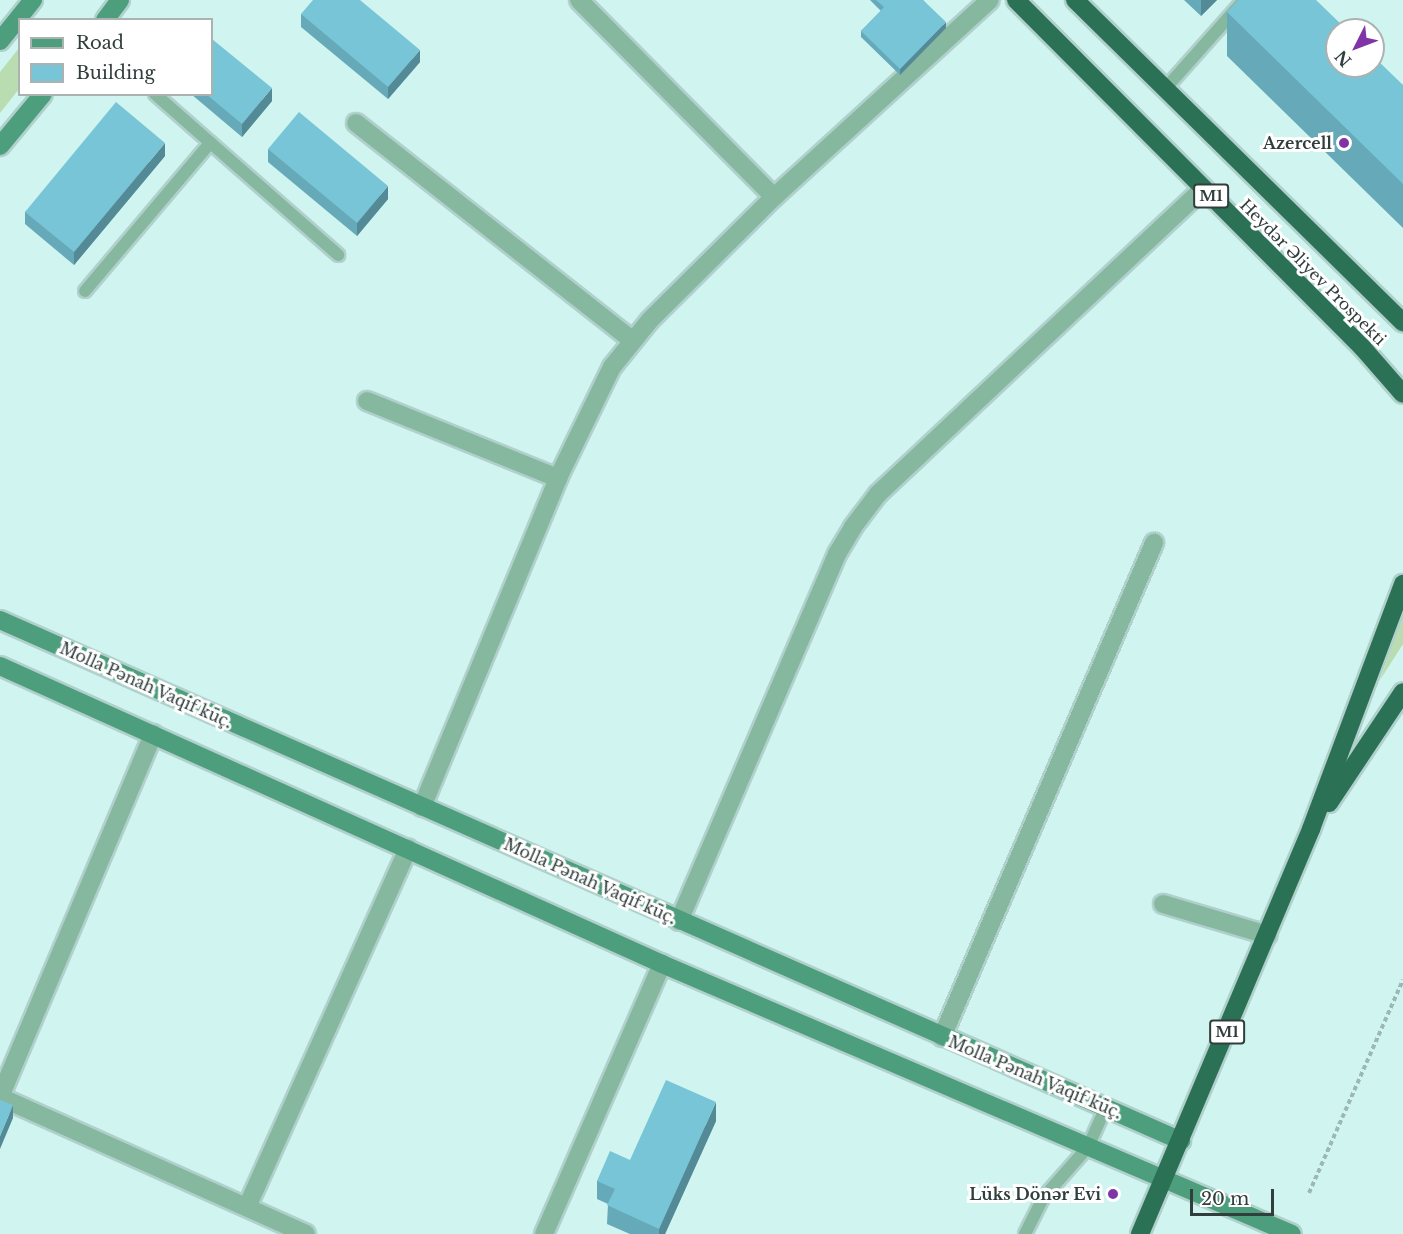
<!DOCTYPE html>
<html>
<head>
<meta charset="utf-8">
<style>
  body { margin:0 }
  #map { position:relative; width:1403px; height:1234px; overflow:hidden; background:#d0f4f0; font-family:"Libre Baskerville",serif }
  div>[style] { position:absolute }
  .green>* { inset:0; background:#b9dcb0 }
  .path>* { height:4px; margin-top:-2px; transform-origin:0; background:repeating-linear-gradient(90deg,#9bb8b5 0 4.5px,transparent 0 7.5px) }
  .roads { filter:drop-shadow(2px 0 #b0d0cc) drop-shadow(-2px 0 #b0d0cc) drop-shadow(0 2px #b0d0cc) drop-shadow(0 -2px #b0d0cc) }
  .lane>* { height:12px; margin:-6px; padding:0 6px; transform-origin:6px; border-radius:6px; background:#86b8a0 }
  .street>* { height:18px; margin:-9px; padding:0 9px; transform-origin:9px; border-radius:9px; background:#86b8a0 }
  .secondary>* { height:18px; margin:-9px; padding:0 9px; transform-origin:9px; border-radius:9px; background:#4d9e7c }
  .highway>* { height:18px; margin:-9px; padding:0 9px; transform-origin:9px; border-radius:9px; background:#2b7155 }
  .wall>* { inset:0; background:#66a9b8 }
  .shaded-wall>* { inset:0; background:#538a96 }
  .building>* { inset:0; background:#77c5d6 }
  .dots>* { width:16px; height:16px; translate:-50% -50%; box-sizing:border-box; border:3px solid #fff; border-radius:50% }
  span { translate:-50% -50%; white-space:nowrap; text-align:center; line-height:1.15; -webkit-text-stroke:6px #fff; paint-order:stroke }
  .shield-label span { padding:2px 4px; background:#fff; border:2px solid; border-radius:4px; -webkit-text-stroke-width:0 }
  .shield-label { font-size:15px; color:#303e3c; font-weight:700 }
  .poi-label { font-size:16px; color:#303e3c; font-weight:700 }
  .right { translate:-100% -50%; text-align:right }
  .street-label { font-size:16px; color:#303e3c }
  .legend { position:absolute; left:18px; top:18px; width:195px; height:78px; box-sizing:border-box; background:#fff; border:2px solid #acb2b1; margin:0; padding:8px 10px; list-style:none; font-size:18px; color:#303e3c }
  .legend li { display:flex; align-items:center; gap:12px; height:30px }
  .legend b { width:30px; border:2px solid #acb2b1 }
  .north { position:absolute; left:1325px; top:18px; width:60px; height:60px; box-sizing:border-box; background:#fff; border:2px solid #acb2b1; border-radius:50%; rotate:228deg; font-size:16px; font-weight:700; line-height:24px; text-align:center; color:#303e3c }
  .north::after { content:''; display:block; margin:auto; width:21px; height:27px; background:#8035a7; clip-path:polygon(50% 0,100% 100%,50% 72%,0 100%) }
  .scale { position:absolute; left:1190px; top:1189px; width:84px; height:27px; box-sizing:border-box; border:3px solid #303e3c; border-top:0; padding-left:8px; font-size:18px; line-height:21px; white-space:nowrap; color:#303e3c; -webkit-text-stroke:4px #fff; paint-order:stroke }
</style>
</head>
<body>
<div id="map">
  <div class="green">
    <i style="clip-path:polygon(19px 48px,19px 89px,0 113px,0 72px)"></i>
    <i style="clip-path:polygon(1403px 614px,1403px 644px,1380px 680px)"></i>
  </div>
  <div class="path">
    <i style="left:1309px;top:1193px;width:233px;rotate:-66.2deg"></i>
  </div>
  <div class="roads">
    <div class="lane">
      <i style="left:1165px;top:89px;width:119px;rotate:-48.4deg"></i>
      <i style="left:155px;top:94px;width:244px;rotate:41.3deg"></i>
      <i style="left:85px;top:291px;width:194px;rotate:-49.8deg"></i>
      <i style="left:1025px;top:1234px;width:40px;rotate:-63.4deg"></i>
      <i style="left:1043px;top:1198px;width:68px;rotate:-48.6deg"></i>
      <i style="left:1088px;top:1147px;width:44px;rotate:-65.8deg"></i>
    </div>
    <div class="street">
      <i style="left:579px;top:0;width:277px;rotate:45.3deg"></i>
      <i style="left:356px;top:123px;width:351px;rotate:38.2deg"></i>
      <i style="left:367px;top:401px;width:206px;rotate:22deg"></i>
      <i style="left:422px;top:807px;width:356px;rotate:-67.5deg"></i>
      <i style="left:558px;top:478px;width:123px;rotate:-64.1deg"></i>
      <i style="left:612px;top:367px;width:60px;rotate:-51deg"></i>
      <i style="left:650px;top:320px;width:175px;rotate:-44.8deg"></i>
      <i style="left:774px;top:197px;width:292px;rotate:-42.4deg"></i>
      <i style="left:1163px;top:904px;width:109px;rotate:16.6deg"></i>
      <i style="left:679px;top:921px;width:400px;rotate:-66.7deg"></i>
      <i style="left:837px;top:554px;width:31px;rotate:-59deg"></i>
      <i style="left:853px;top:527px;width:41px;rotate:-52.9deg"></i>
      <i style="left:878px;top:494px;width:446px;rotate:-43.2deg"></i>
      <i style="left:942px;top:1037px;width:538px;rotate:-66.77deg"></i>
      <i style="left:0;top:1097px;width:394px;rotate:-67.1deg"></i>
      <i style="left:0;top:1097px;width:335px;rotate:24.1deg"></i>
      <i style="left:247px;top:1207px;width:393px;rotate:-65.8deg"></i>
      <i style="left:544px;top:1234px;width:295px;rotate:-66.4deg"></i>
    </div>
    <div class="secondary">
      <i style="left:105px;top:20px;width:25px;rotate:-53deg"></i>
      <i style="left:0;top:41px;width:53px;rotate:-51.2deg"></i>
      <i style="left:0;top:146px;width:67px;rotate:-50.4deg"></i>
      <i style="left:0;top:620px;width:1291px;rotate:23.8deg"></i>
      <i style="left:0;top:666px;width:726px;rotate:24.23deg"></i>
      <i style="left:662px;top:964px;width:685px;rotate:23.2deg"></i>
    </div>
    <div class="highway">
      <i style="left:1016px;top:0;width:490px;rotate:45.1deg"></i>
      <i style="left:1362px;top:347px;width:62px;rotate:48.9deg"></i>
      <i style="left:1075px;top:0;width:460px;rotate:44.5deg"></i>
      <i style="left:1329px;top:803px;width:133px;rotate:-56.3deg"></i>
      <i style="left:1140px;top:1234px;width:440px;rotate:-67.1deg"></i>
      <i style="left:1311px;top:829px;width:262px;rotate:-69.4deg"></i>
    </div>
  </div>
  <div class="wall">
    <i style="clip-path:polygon(870px 0,923px 0,946px 28px,900px 75px,861px 37px,861px 31px,881px 11px)"></i>
    <i style="clip-path:polygon(1184px 0,1217px 0,1201px 16px)"></i>
    <i style="clip-path:polygon(1227px 12px,1403px 85px,1403px 228px,1227px 56px)"></i>
    <i style="clip-path:polygon(301px 14px,420px 62px,388px 99px,301px 27px)"></i>
    <i style="clip-path:polygon(191px 94px,212px 94px,272px 101px,242px 137px)"></i>
    <i style="clip-path:polygon(268px 149px,388px 199px,357px 236px,268px 162px)"></i>
    <i style="clip-path:polygon(165px 156px,74px 265px,25px 224px,25px 212px)"></i>
    <i style="clip-path:polygon(716px 1121px,665px 1234px,630px 1234px,607px 1224px,608px 1204px,597px 1199px,597px 1181px,630px 1160px)"></i>
  </div>
  <div class="shaded-wall">
    <i style="clip-path:polygon(1201px 0,1217px 0,1201px 16px)"></i>
    <i style="clip-path:polygon(946px 22px,946px 28px,900px 75px,900px 69px)"></i>
    <i style="clip-path:polygon(420px 50px,420px 62px,388px 99px,388px 87px)"></i>
    <i style="clip-path:polygon(272px 88px,272px 101px,242px 137px,242px 124px)"></i>
    <i style="clip-path:polygon(165px 143px,165px 156px,74px 265px,74px 252px)"></i>
    <i style="clip-path:polygon(388px 186px,388px 199px,357px 236px,357px 223px)"></i>
    <i style="clip-path:polygon(716px 1102px,716px 1121px,665px 1234px,659px 1234px,659px 1229px)"></i>
    <i style="clip-path:polygon(13px 1105px,13px 1118px,0 1149px,0 1136px)"></i>
  </div>
  <div class="building">
    <i style="clip-path:polygon(313px 0,360px 0,420px 50px,388px 87px,301px 14px)"></i>
    <i style="clip-path:polygon(876px 0,923px 0,946px 22px,900px 69px,861px 31px,884px 7px)"></i>
    <i style="clip-path:polygon(1238px 0,1316px 0,1347px 30px,1337px 30px,1337px 66px,1373px 66px,1373px 56px,1403px 85px,1403px 184px,1227px 12px)"></i>
    <i style="clip-path:polygon(212px 39px,272px 88px,242px 124px,206px 94px,212px 94px)"></i>
    <i style="clip-path:polygon(116px 102px,165px 143px,74px 252px,25px 212px)"></i>
    <i style="clip-path:polygon(299px 112px,388px 186px,357px 223px,268px 149px)"></i>
    <i style="clip-path:polygon(666px 1080px,716px 1102px,659px 1229px,607px 1205px,615px 1189px,597px 1181px,610px 1151px,630px 1160px)"></i>
    <i style="clip-path:polygon(0 1100px,13px 1105px,0 1136px)"></i>
  </div>
  <div class="dots">
    <i style="left:1344px;top:143px;background:#8035a7"></i>
    <i style="left:1113px;top:1194px;background:#8035a7"></i>
  </div>
  <div class="shield-label">
    <span style="left:1211px;top:196px">M1</span>
    <span style="left:1227px;top:1032px">M1</span>
  </div>
  <div class="poi-label">
    <span class="right" style="left:1332px;top:143px">Azercell</span>
    <span class="right" style="left:1101px;top:1194px">Lüks Dönər Evi</span>
  </div>
  <div class="street-label">
    <span style="left:1313px;top:272px;rotate:45deg">Heydər Əliyev Prospekti</span>
    <span style="left:146px;top:685px;rotate:24deg">Molla Pənah Vaqif küç.</span>
    <span style="left:590px;top:881px;rotate:24deg">Molla Pənah Vaqif küç.</span>
    <span style="left:1035px;top:1077px;rotate:23deg">Molla Pənah Vaqif küç.</span>
  </div>
  <ul class="legend">
  <li><b style="height:8px;background:#4d9e7c"></b>Road</li>
  <li><b style="height:16px;background:#77c5d6"></b>Building</li>
  </ul>
  <div class="north">N</div>
  <div class="scale">20 m</div>
</div>
</body>
</html>
